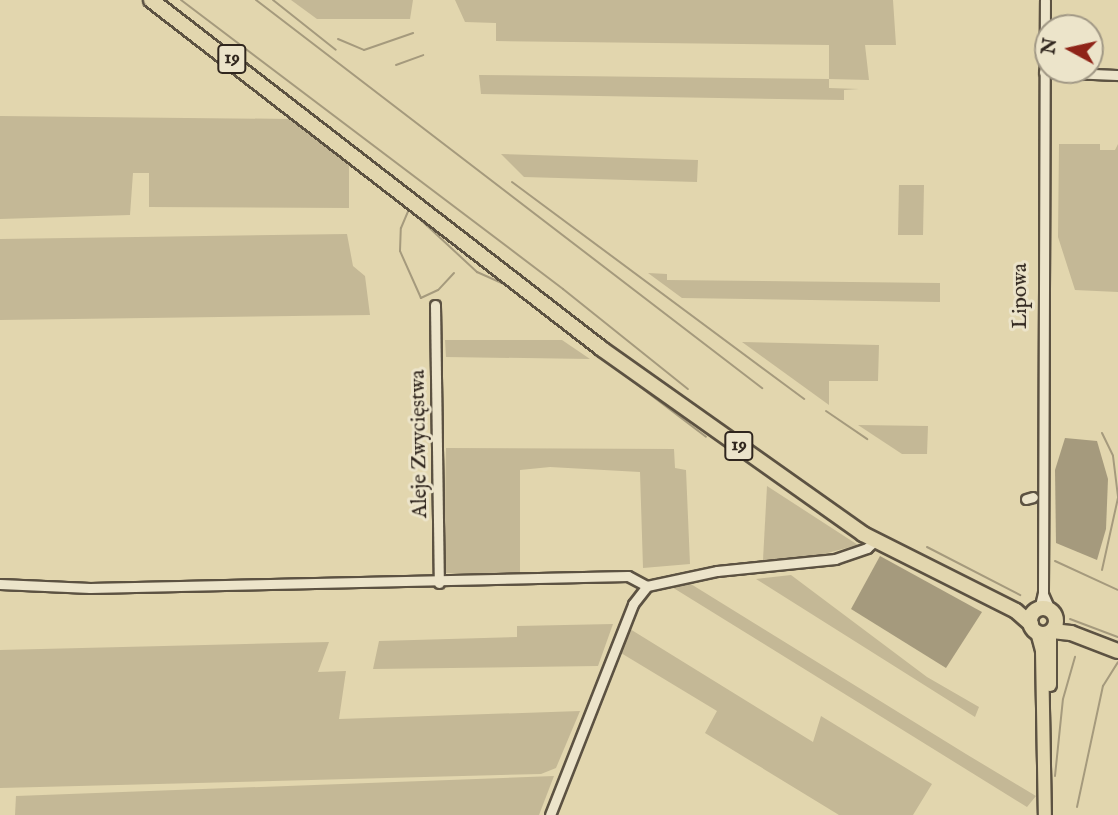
<!DOCTYPE html>
<html>
<head>
<meta charset="utf-8">
<style>
  body { margin:0 }
  #map { position:relative; width:1118px; height:815px; overflow:hidden; background:#e2d6ae; font-family:"IM FELL English",serif }
  div>[style] { position:absolute }
  .green>* { inset:0; background:#c4b896 }
  .water>* { inset:0; background:#a59a7d }
  .stream>* { height:2px; margin:-1px; padding:0 1px; transform-origin:1px; border-radius:1px; background:#a59a7d }
  .roads { filter:drop-shadow(2px 0 #5c5242) drop-shadow(-2px 0 #5c5242) drop-shadow(0 2px #5c5242) drop-shadow(0 -2px #5c5242) }
  .minor>* { height:9px; margin:-4.5px; padding:0 4.5px; transform-origin:4.5px; border-radius:4.5px; background:#ece4ca }
  .major>* { height:12px; margin:-6px; padding:0 6px; transform-origin:6px; border-radius:6px; background:#e2d6ae }
  .highway>* { height:14px; margin:-7px; padding:0 7px; transform-origin:7px; border-radius:7px; background:#e2d6ae }
  .highway>.ring { margin:-7px; padding:0; box-sizing:content-box; background:none; border:14px solid #e2d6ae; border-radius:50% }
  span { translate:-50% -50%; white-space:nowrap; text-align:center; line-height:1.15; -webkit-text-stroke:6px #ece4ca; paint-order:stroke }
  .shield-label span { padding:2px 5px; background:#ece4ca; border:2px solid; border-radius:5px; -webkit-text-stroke-width:0 }
  .shield-label { font-size:19px; color:#30261e; font-weight:700 }
  .street-label { font-size:21px; color:#30261e }
  .north { position:absolute; left:1034px; top:14px; width:70px; height:70px; box-sizing:border-box; background:#ece4ca; border:2px solid #a19885; border-radius:50%; rotate:278deg; font-size:19px; font-weight:700; line-height:28px; text-align:center; color:#30261e }
  .north::after { content:''; display:block; margin:auto; width:24px; height:32px; background:#8f2418; clip-path:polygon(50% 0,100% 100%,50% 72%,0 100%) }
</style>
</head>
<body>
<div id="map">
  <div class="green">
    <i style="clip-path:polygon(291px 0,413px 0,410px 19px,317px 19px)"></i>
    <i style="clip-path:polygon(455px 0,893px 0,896px 45px,865px 45px,869px 80px,829px 79px,829px 88px,859px 89px,844px 90px,844px 100px,481px 94px,479px 75px,829px 79px,829px 45px,496px 41px,496px 23px,465px 22px)"></i>
    <i style="clip-path:polygon(0 116px,291px 119px,349px 160px,349px 208px,149px 207px,149px 173px,133px 173px,130px 215px,0 219px)"></i>
    <i style="clip-path:polygon(1059px 144px,1100px 144px,1100px 150px,1115px 150px,1118px 144px,1118px 292px,1075px 290px,1058px 237px)"></i>
    <i style="clip-path:polygon(501px 154px,698px 160px,697px 182px,524px 177px)"></i>
    <i style="clip-path:polygon(899px 185px,924px 185px,923px 235px,898px 235px)"></i>
    <i style="clip-path:polygon(347px 234px,353px 266px,365px 276px,370px 315px,0 320px,0 239px)"></i>
    <i style="clip-path:polygon(648px 273px,667px 274px,667px 280px,940px 283px,940px 302px,682px 298px)"></i>
    <i style="clip-path:polygon(445px 340px,562px 340px,590px 359px,446px 357px)"></i>
    <i style="clip-path:polygon(742px 342px,879px 345px,878px 381px,829px 381px,829px 405px)"></i>
    <i style="clip-path:polygon(858px 425px,928px 426px,927px 454px,902px 454px)"></i>
    <i style="clip-path:polygon(446px 448px,674px 449px,675px 468px,686px 470px,690px 564px,643px 568px,640px 472px,550px 467px,520px 470px,520px 573px,444px 573px)"></i>
    <i style="clip-path:polygon(767px 486px,858px 545px,812px 557px,763px 560px)"></i>
    <i style="clip-path:polygon(791px 575px,927px 677px,979px 707px,975px 717px,756px 579px)"></i>
    <i style="clip-path:polygon(686px 581px,966px 754px,1036px 796px,1027px 807px,667px 584px)"></i>
    <i style="clip-path:polygon(613px 624px,598px 666px,373px 669px,379px 641px,517px 637px,517px 626px)"></i>
    <i style="clip-path:polygon(630px 629px,813px 742px,821px 716px,932px 784px,913px 815px,839px 815px,705px 733px,717px 711px,621px 653px)"></i>
    <i style="clip-path:polygon(329px 642px,318px 672px,346px 671px,339px 719px,580px 711px,556px 768px,541px 774px,0 788px,0 650px)"></i>
    <i style="clip-path:polygon(554px 776px,539px 815px,15px 815px,16px 796px)"></i>
  </div>
  <div class="water">
    <i style="clip-path:polygon(1065px 438px,1097px 441px,1108px 479px,1106px 529px,1097px 560px,1056px 543px,1055px 470px)"></i>
    <i style="clip-path:polygon(880px 556px,982px 612px,946px 668px,851px 609px)"></i>
  </div>
  <div class="stream">
    <i style="left:181px;top:0;width:479px;rotate:37.1deg"></i>
    <i style="left:563px;top:289px;width:160px;rotate:38.7deg"></i>
    <i style="left:256px;top:0;width:638px;rotate:37.48deg"></i>
    <i style="left:273px;top:0;width:80px;rotate:38.4deg"></i>
    <i style="left:338px;top:39px;width:28px;rotate:23deg"></i>
    <i style="left:364px;top:50px;width:52px;rotate:-19.1deg"></i>
    <i style="left:396px;top:65px;width:29px;rotate:-20deg"></i>
    <i style="left:512px;top:182px;width:364px;rotate:36.6deg"></i>
    <i style="left:454px;top:273px;width:23px;rotate:133deg"></i>
    <i style="left:438px;top:290px;width:19px;rotate:155deg"></i>
    <i style="left:421px;top:298px;width:51px;rotate:-114.1deg"></i>
    <i style="left:400px;top:251px;width:23px;rotate:-88deg"></i>
    <i style="left:401px;top:228px;width:21px;rotate:-67deg"></i>
    <i style="left:409px;top:209px;width:93px;rotate:42.8deg"></i>
    <i style="left:477px;top:272px;width:32px;rotate:24deg"></i>
    <i style="left:506px;top:285px;width:251px;rotate:37.2deg"></i>
    <i style="left:826px;top:411px;width:50px;rotate:34.3deg"></i>
    <i style="left:1102px;top:433px;width:25px;rotate:64deg"></i>
    <i style="left:1113px;top:456px;width:41px;rotate:83deg"></i>
    <i style="left:927px;top:547px;width:105px;rotate:27.3deg"></i>
    <i style="left:1055px;top:561px;width:69px;rotate:24.7deg"></i>
    <i style="left:1102px;top:570px;width:74px;rotate:-77.5deg"></i>
    <i style="left:1070px;top:619px;width:51px;rotate:20.6deg"></i>
    <i style="left:1055px;top:776px;width:77px;rotate:-84.1deg"></i>
    <i style="left:1063px;top:699px;width:44px;rotate:-74.1deg"></i>
    <i style="left:1077px;top:807px;width:124px;rotate:-77.9deg"></i>
    <i style="left:1103px;top:686px;width:28px;rotate:-58deg"></i>
  </div>
  <div class="roads">
    <div class="minor">
      <i style="left:1044px;top:72px;width:74px;rotate:2.3deg"></i>
      <i style="left:435px;top:305px;width:278px;rotate:89.2deg"></i>
      <i style="left:1026px;top:499px;width:7px;rotate:-16deg"></i>
      <i style="left:0;top:584px;width:90px;rotate:2.5deg"></i>
      <i style="left:90px;top:588px;width:538px;rotate:-1.28deg"></i>
      <i style="left:628px;top:576px;width:21px;rotate:28deg"></i>
      <i style="left:1043px;top:594px;width:20px;rotate:66deg"></i>
      <i style="left:1039px;top:610px;width:18px;rotate:-77deg"></i>
      <i style="left:1043px;top:592px;width:592px;rotate:-89.81deg"></i>
      <i style="left:550px;top:815px;width:227px;rotate:-68.5deg"></i>
      <i style="left:633px;top:604px;width:23px;rotate:-52deg"></i>
      <i style="left:647px;top:586px;width:72px;rotate:-12.1deg"></i>
      <i style="left:717px;top:571px;width:119px;rotate:-5.8deg"></i>
      <i style="left:835px;top:559px;width:34px;rotate:-19deg"></i>
      <i style="left:867px;top:548px;width:12px;rotate:-42deg"></i>
    </div>
    <div class="major">
      <i style="left:1037px;top:632px;width:20px;rotate:75deg"></i>
      <i style="left:1042px;top:651px;width:164px;rotate:89deg"></i>
      <i style="left:1050px;top:685px;width:53px;rotate:-90deg"></i>
    </div>
    <div class="highway">
      <i style="left:151px;top:0;width:570px;rotate:37.73deg"></i>
      <i style="left:602px;top:349px;width:320px;rotate:35.3deg"></i>
      <i style="left:863px;top:534px;width:171px;rotate:26.7deg"></i>
      <i style="left:1016px;top:611px;width:20px;rotate:41deg"></i>
      <i class="ring" style="left:1030px;top:608px;width:12px;height:12px"></i>
      <i style="left:1052px;top:631px;width:19px;rotate:6deg"></i>
      <i style="left:1071px;top:633px;width:50px;rotate:21deg"></i>
    </div>
  </div>
  <div class="shield-label">
    <span style="left:232px;top:59px">19</span>
    <span style="left:739px;top:446px">19</span>
  </div>
  <div class="street-label">
    <span style="left:1021px;top:296px;rotate:-90deg">Lipowa</span>
    <span style="left:420px;top:444px;rotate:-91deg">Aleje Zwycięstwa</span>
  </div>
  <div class="north">N</div>
</div>
</body>
</html>
